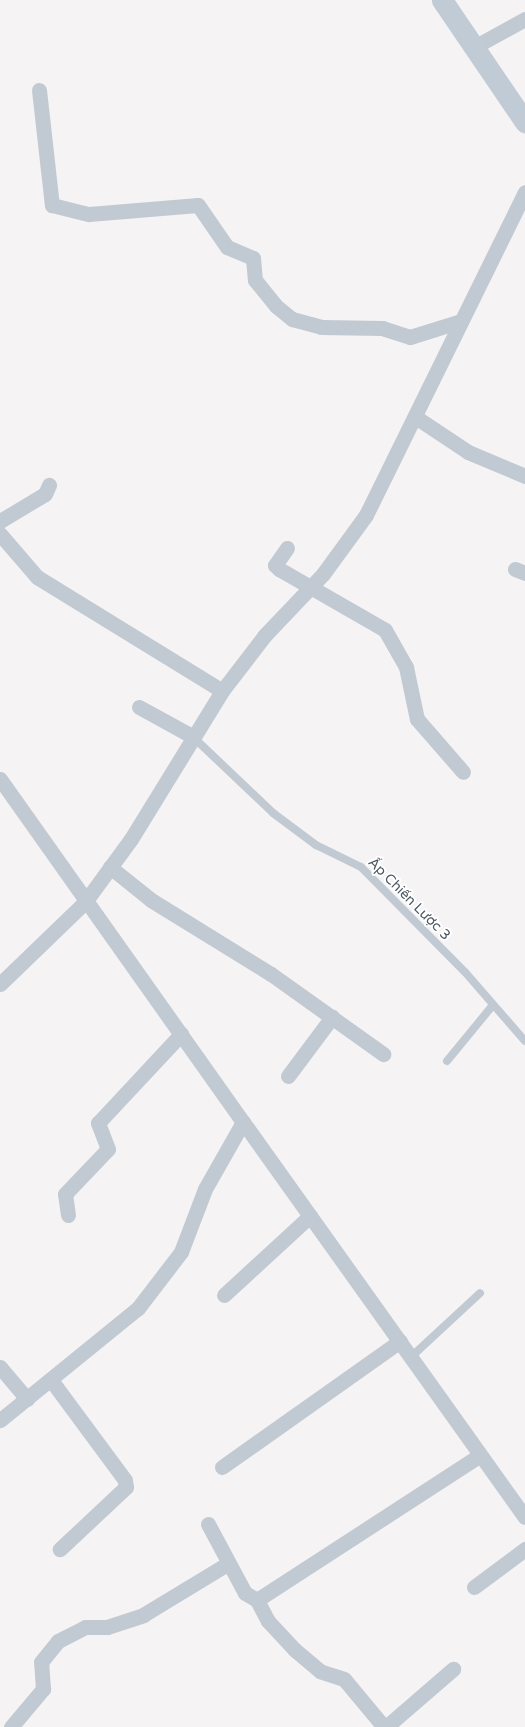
<!DOCTYPE html>
<html>
<head>
<meta charset="utf-8">
<style>
  body { margin:0 }
  #map { position:relative; width:525px; height:1727px; overflow:hidden; background:#f5f3f3; font-family:"Varela Round",sans-serif }
  div>[style] { position:absolute }
  .service>* { height:8px; margin:-4px; padding:0 4px; transform-origin:4px; border-radius:4px; background:#c1cad2 }
  .minor>* { height:15px; margin:-7.5px; padding:0 7.5px; transform-origin:7.5px; border-radius:7.5px; background:#c1cad2 }
  .secondary>* { height:21px; margin:-10.5px; padding:0 10.5px; transform-origin:10.5px; border-radius:10.5px; background:#c1cbd6 }
  span { translate:-50% -50%; white-space:nowrap; text-align:center; line-height:1.15; -webkit-text-stroke:4px #fff; paint-order:stroke }
  .street-label { font-size:14px; color:#4a5661 }
</style>
</head>
<body>
<div id="map">
  <div class="service">
    <i style="left:192px;top:736px;width:112px;rotate:43.5deg"></i>
    <i style="left:273px;top:813px;width:54px;rotate:36.7deg"></i>
    <i style="left:316px;top:845px;width:50px;rotate:26.1deg"></i>
    <i style="left:361px;top:867px;width:148px;rotate:45.3deg"></i>
    <i style="left:465px;top:972px;width:91px;rotate:49deg"></i>
    <i style="left:447px;top:1061px;width:72px;rotate:-50.6deg"></i>
    <i style="left:411px;top:1357px;width:94px;rotate:-42.8deg"></i>
  </div>
  <div class="minor">
    <i style="left:474px;top:47px;width:58px;rotate:-28.8deg"></i>
    <i style="left:39px;top:90px;width:116px;rotate:83.6deg"></i>
    <i style="left:52px;top:205px;width:38px;rotate:14deg"></i>
    <i style="left:89px;top:214px;width:109px;rotate:-4.7deg"></i>
    <i style="left:198px;top:205px;width:51px;rotate:55.4deg"></i>
    <i style="left:227px;top:247px;width:28px;rotate:23deg"></i>
    <i style="left:253px;top:258px;width:22px;rotate:85deg"></i>
    <i style="left:255px;top:280px;width:33px;rotate:51deg"></i>
    <i style="left:276px;top:306px;width:21px;rotate:39deg"></i>
    <i style="left:292px;top:319px;width:30px;rotate:15deg"></i>
    <i style="left:321px;top:327px;width:61px;rotate:0.9deg"></i>
    <i style="left:382px;top:328px;width:29px;rotate:18deg"></i>
    <i style="left:410px;top:337px;width:53px;rotate:-17.4deg"></i>
    <i style="left:417px;top:418px;width:61px;rotate:33.7deg"></i>
    <i style="left:468px;top:452px;width:62px;rotate:22.8deg"></i>
    <i style="left:0;top:521px;width:52px;rotate:-31deg"></i>
    <i style="left:45px;top:494px;width:10px;rotate:-66deg"></i>
    <i style="left:0;top:534px;width:57px;rotate:49.3deg"></i>
    <i style="left:37px;top:577px;width:217px;rotate:31.6deg"></i>
    <i style="left:287px;top:548px;width:21px;rotate:125deg"></i>
    <i style="left:275px;top:565px;width:6px;rotate:45deg"></i>
    <i style="left:279px;top:569px;width:122px;rotate:29.9deg"></i>
    <i style="left:385px;top:630px;width:43px;rotate:60.4deg"></i>
    <i style="left:406px;top:667px;width:53px;rotate:78.1deg"></i>
    <i style="left:417px;top:719px;width:70px;rotate:49deg"></i>
    <i style="left:515px;top:569px;width:11px;rotate:22deg"></i>
    <i style="left:139px;top:707px;width:60px;rotate:28.7deg"></i>
    <i style="left:0;top:779px;width:420px;rotate:54.7deg"></i>
    <i style="left:243px;top:1122px;width:77px;rotate:119.6deg"></i>
    <i style="left:205px;top:1189px;width:67px;rotate:110.9deg"></i>
    <i style="left:181px;top:1252px;width:71px;rotate:127.5deg"></i>
    <i style="left:138px;top:1308px;width:178px;rotate:140.9deg"></i>
    <i style="left:110px;top:867px;width:53px;rotate:38.8deg"></i>
    <i style="left:151px;top:900px;width:141px;rotate:31.7deg"></i>
    <i style="left:271px;top:974px;width:138px;rotate:35.5deg"></i>
    <i style="left:0;top:984px;width:118px;rotate:-44deg"></i>
    <i style="left:85px;top:902px;width:78px;rotate:-53.9deg"></i>
    <i style="left:131px;top:839px;width:174px;rotate:-58.4deg"></i>
    <i style="left:222px;top:691px;width:71px;rotate:-52.5deg"></i>
    <i style="left:265px;top:635px;width:84px;rotate:-46.4deg"></i>
    <i style="left:323px;top:574px;width:73px;rotate:-53.9deg"></i>
    <i style="left:366px;top:515px;width:360px;rotate:-63.8deg"></i>
    <i style="left:288px;top:1076px;width:74px;rotate:-53.3deg"></i>
    <i style="left:243px;top:1122px;width:485px;rotate:54.5deg"></i>
    <i style="left:68px;top:1215px;width:21px;rotate:-98deg"></i>
    <i style="left:65px;top:1194px;width:62px;rotate:-46.3deg"></i>
    <i style="left:108px;top:1149px;width:28px;rotate:-111deg"></i>
    <i style="left:98px;top:1123px;width:122px;rotate:-47deg"></i>
    <i style="left:224px;top:1295px;width:117px;rotate:-42.6deg"></i>
    <i style="left:0;top:1367px;width:42px;rotate:49.8deg"></i>
    <i style="left:51px;top:1380px;width:124px;rotate:53.5deg"></i>
    <i style="left:125px;top:1480px;width:7px;rotate:82deg"></i>
    <i style="left:126px;top:1487px;width:91px;rotate:136.8deg"></i>
    <i style="left:222px;top:1467px;width:218px;rotate:-35.3deg"></i>
    <i style="left:208px;top:1524px;width:78px;rotate:61.8deg"></i>
    <i style="left:245px;top:1593px;width:14px;rotate:30deg"></i>
    <i style="left:474px;top:1587px;width:64px;rotate:-36.7deg"></i>
    <i style="left:11px;top:1727px;width:50px;rotate:-49.9deg"></i>
    <i style="left:43px;top:1689px;width:27px;rotate:-94deg"></i>
    <i style="left:41px;top:1662px;width:27px;rotate:-51deg"></i>
    <i style="left:58px;top:1641px;width:30px;rotate:-27deg"></i>
    <i style="left:85px;top:1627px;width:22px"></i>
    <i style="left:107px;top:1627px;width:38px;rotate:-18deg"></i>
    <i style="left:143px;top:1615px;width:100px;rotate:-31.2deg"></i>
    <i style="left:384px;top:1727px;width:62px;rotate:-129.8deg"></i>
    <i style="left:344px;top:1679px;width:25px;rotate:-162deg"></i>
    <i style="left:320px;top:1671px;width:33px;rotate:-140deg"></i>
    <i style="left:295px;top:1650px;width:40px;rotate:-133deg"></i>
    <i style="left:268px;top:1621px;width:24px;rotate:-118deg"></i>
    <i style="left:257px;top:1600px;width:266px;rotate:-33deg"></i>
    <i style="left:386px;top:1727px;width:89px;rotate:-40.9deg"></i>
  </div>
  <div class="secondary">
    <i style="left:442px;top:0;width:148px;rotate:55.8deg"></i>
  </div>
  <div class="street-label">
    <span style="left:409px;top:899px;rotate:45deg">Ấp Chiến Lược 3</span>
  </div>
</div>
</body>
</html>
